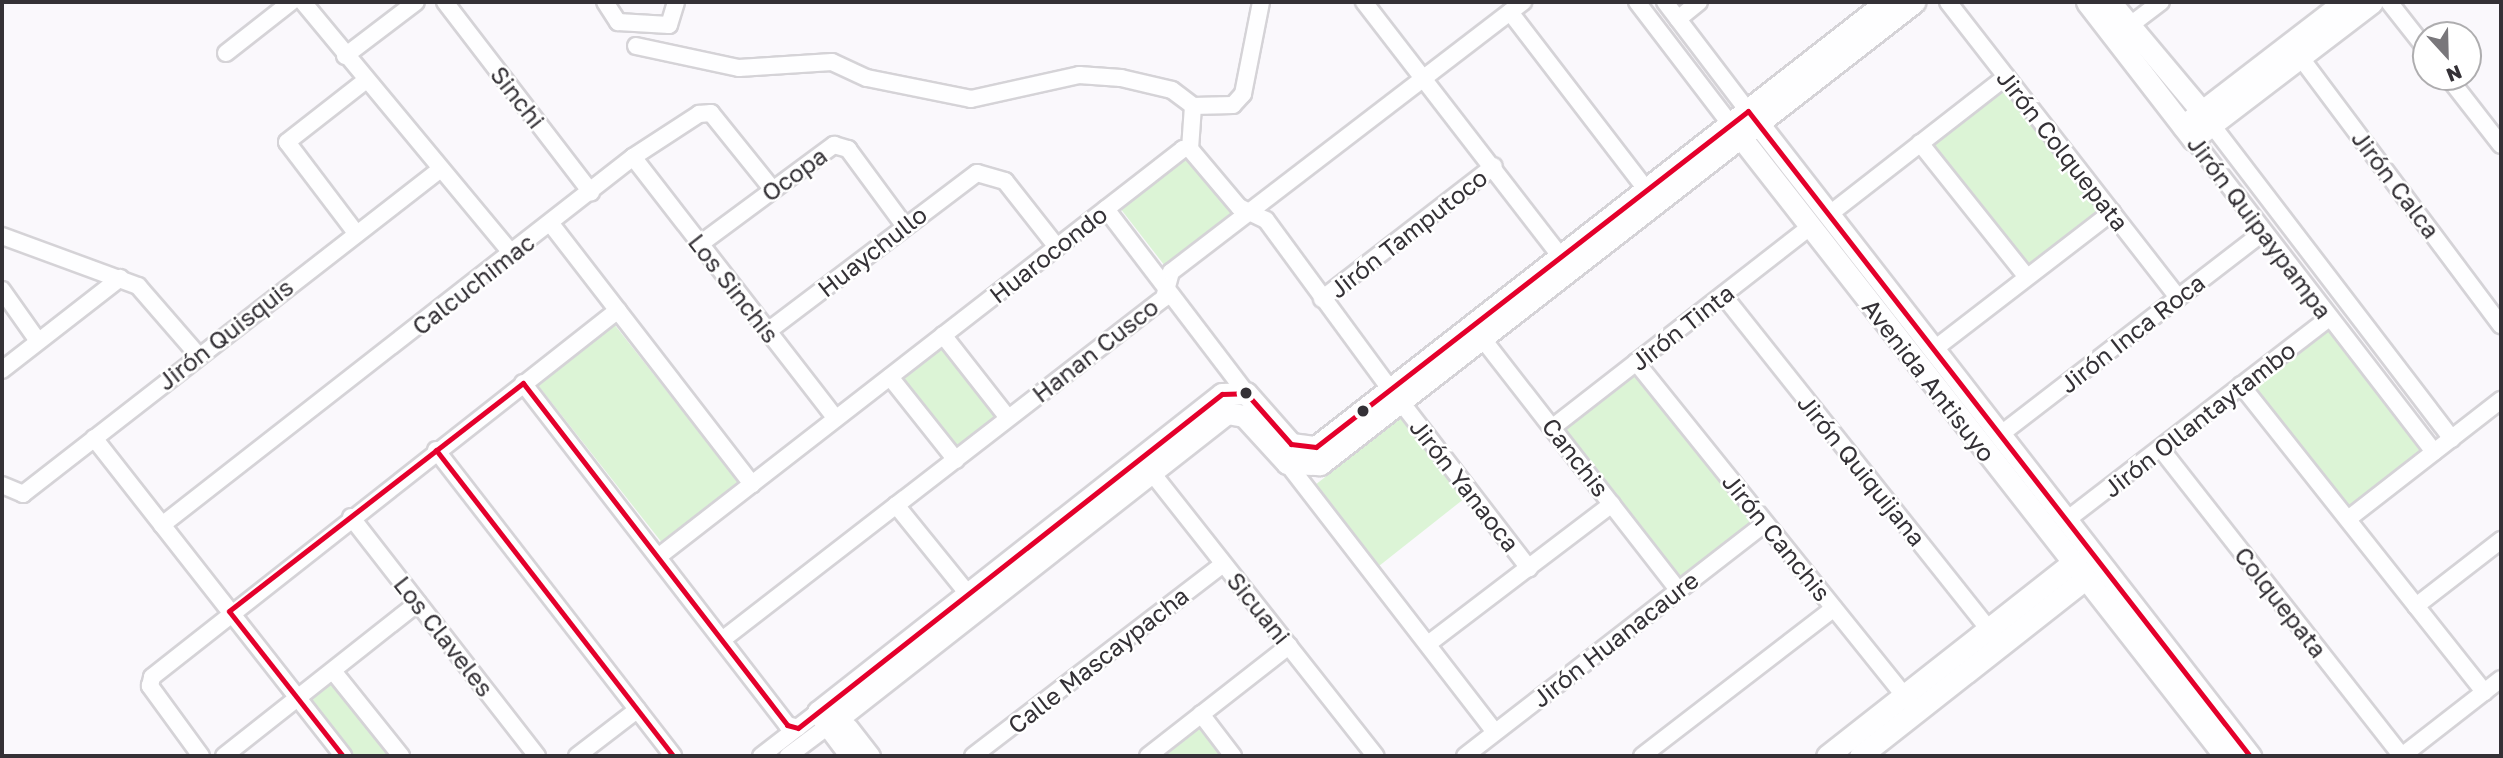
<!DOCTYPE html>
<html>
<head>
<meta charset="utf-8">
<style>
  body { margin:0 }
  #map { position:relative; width:2503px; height:758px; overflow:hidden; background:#faf8fc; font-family:"Golos Text",sans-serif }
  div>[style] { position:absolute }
  .green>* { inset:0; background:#dcf4d6 }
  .roads { filter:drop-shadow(2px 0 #d5d3d7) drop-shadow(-2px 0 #d5d3d7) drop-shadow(0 2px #d5d3d7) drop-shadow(0 -2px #d5d3d7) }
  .street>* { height:16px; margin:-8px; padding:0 8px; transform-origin:8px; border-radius:8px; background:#fefeff }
  .secondary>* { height:21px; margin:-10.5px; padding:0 10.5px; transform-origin:10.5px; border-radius:10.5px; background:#fefeff }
  .bus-1>* { height:5px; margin:-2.5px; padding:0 2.5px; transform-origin:2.5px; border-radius:2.5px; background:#e4002b }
  .dots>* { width:19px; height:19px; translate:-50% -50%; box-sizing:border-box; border:4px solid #fff; border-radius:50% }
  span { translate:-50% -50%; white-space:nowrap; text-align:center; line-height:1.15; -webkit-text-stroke:5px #fff; paint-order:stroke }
  .street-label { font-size:24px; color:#343136 }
  .frame { position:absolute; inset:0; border:4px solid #343136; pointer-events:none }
  .north { position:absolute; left:2412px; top:21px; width:70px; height:70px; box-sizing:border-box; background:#fff; border:2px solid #aeadaf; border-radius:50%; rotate:158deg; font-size:19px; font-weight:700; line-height:28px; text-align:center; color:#343136 }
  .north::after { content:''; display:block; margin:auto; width:24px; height:32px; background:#79777b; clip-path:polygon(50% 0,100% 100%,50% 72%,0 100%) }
</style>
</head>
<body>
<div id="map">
  <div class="green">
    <i style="clip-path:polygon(2003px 86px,2100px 214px,2027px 270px,1928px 145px)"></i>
    <i style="clip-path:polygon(1181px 160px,1191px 161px,1236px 218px,1168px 270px,1120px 208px)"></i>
    <i style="clip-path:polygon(614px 324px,740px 484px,663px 544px,537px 384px)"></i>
    <i style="clip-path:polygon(2328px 326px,2425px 451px,2349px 511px,2251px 387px)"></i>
    <i style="clip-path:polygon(942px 345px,1000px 417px,955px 452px,898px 380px)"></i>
    <i style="clip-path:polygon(1635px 367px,1760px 522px,1679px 584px,1558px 427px)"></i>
    <i style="clip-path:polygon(1402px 417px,1465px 498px,1379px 566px,1315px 485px)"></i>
    <i style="clip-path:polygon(333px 679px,395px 756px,348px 756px,304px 701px)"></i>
    <i style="clip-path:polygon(1202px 721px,1229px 756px,1159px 756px)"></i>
  </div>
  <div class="roads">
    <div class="street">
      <i style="left:303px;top:2px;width:327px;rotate:50.3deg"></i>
      <i style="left:445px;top:2px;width:240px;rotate:52.5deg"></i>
      <i style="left:605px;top:2px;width:24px;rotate:57deg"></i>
      <i style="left:618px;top:22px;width:51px;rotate:3.4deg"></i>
      <i style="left:669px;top:25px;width:24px;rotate:-73deg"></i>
      <i style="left:1364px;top:2px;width:321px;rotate:52.3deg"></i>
      <i style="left:1637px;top:2px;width:155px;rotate:52.6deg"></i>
      <i style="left:1665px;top:2px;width:137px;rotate:52.7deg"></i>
      <i style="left:1948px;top:2px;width:374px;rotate:52.1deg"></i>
      <i style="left:2389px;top:2px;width:60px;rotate:51.8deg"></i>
      <i style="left:1510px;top:12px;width:223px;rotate:52.5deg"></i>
      <i style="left:1678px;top:19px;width:27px;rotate:-39deg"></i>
      <i style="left:2129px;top:26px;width:40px;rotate:-37deg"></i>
      <i style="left:636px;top:46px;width:105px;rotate:12.1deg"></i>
      <i style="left:739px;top:68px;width:93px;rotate:-3.7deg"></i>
      <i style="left:832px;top:62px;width:38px;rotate:25deg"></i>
      <i style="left:867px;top:78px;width:106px;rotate:11.4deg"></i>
      <i style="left:971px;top:99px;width:111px;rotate:-12.5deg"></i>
      <i style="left:1079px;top:75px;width:42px;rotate:4.1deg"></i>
      <i style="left:1121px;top:78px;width:52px;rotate:13.2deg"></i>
      <i style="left:1172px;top:90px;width:26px;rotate:37deg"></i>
      <i style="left:2295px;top:50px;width:344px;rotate:53.2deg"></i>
      <i style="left:226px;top:53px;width:83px;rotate:-38.1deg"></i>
      <i style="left:345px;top:56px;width:89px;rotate:-37.3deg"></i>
      <i style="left:2448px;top:77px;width:86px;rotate:52.1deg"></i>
      <i style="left:2212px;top:125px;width:395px;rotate:52.6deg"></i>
      <i style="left:2193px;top:139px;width:395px;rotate:52.4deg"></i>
      <i style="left:1920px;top:143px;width:171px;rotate:51.4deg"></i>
      <i style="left:1190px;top:149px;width:43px;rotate:-86deg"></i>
      <i style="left:1193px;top:106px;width:40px;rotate:-1.4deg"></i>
      <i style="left:1233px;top:105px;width:15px;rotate:-48deg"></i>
      <i style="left:1243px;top:94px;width:94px;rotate:-78.9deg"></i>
      <i style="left:633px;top:157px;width:331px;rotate:52.2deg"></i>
      <i style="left:1106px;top:209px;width:231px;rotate:52.7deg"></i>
      <i style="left:1831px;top:213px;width:222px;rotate:-37.9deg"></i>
      <i style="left:551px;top:224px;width:329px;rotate:52.3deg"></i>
      <i style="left:356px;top:233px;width:114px;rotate:-127.2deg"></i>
      <i style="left:287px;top:142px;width:99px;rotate:-38deg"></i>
      <i style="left:2px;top:236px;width:145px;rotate:20.2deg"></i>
      <i style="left:138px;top:286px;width:91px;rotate:49deg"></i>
      <i style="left:700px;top:244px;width:167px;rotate:-36.5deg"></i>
      <i style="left:834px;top:145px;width:15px;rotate:16deg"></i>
      <i style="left:848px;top:149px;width:94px;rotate:53.6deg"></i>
      <i style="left:2px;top:290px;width:62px;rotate:54.8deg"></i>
      <i style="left:1723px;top:295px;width:434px;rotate:51.5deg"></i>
      <i style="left:1322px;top:299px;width:217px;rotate:-37.7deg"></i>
      <i style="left:1475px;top:329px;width:331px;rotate:52.1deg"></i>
      <i style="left:768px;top:331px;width:262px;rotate:-37.1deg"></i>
      <i style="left:977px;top:173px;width:29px;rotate:16deg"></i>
      <i style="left:1005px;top:181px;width:84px;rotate:51.8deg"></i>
      <i style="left:943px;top:335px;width:105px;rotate:51.9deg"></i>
      <i style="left:1937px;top:347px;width:221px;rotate:-37.6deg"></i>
      <i style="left:1636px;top:362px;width:439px;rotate:51.2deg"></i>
      <i style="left:2px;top:370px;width:150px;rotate:-37.9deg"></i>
      <i style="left:890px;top:377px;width:106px;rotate:51.5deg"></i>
      <i style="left:523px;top:383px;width:432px;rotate:52.3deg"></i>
      <i style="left:787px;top:725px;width:11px;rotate:15deg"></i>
      <i style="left:2241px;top:385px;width:392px;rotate:51.6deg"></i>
      <i style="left:1401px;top:402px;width:210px;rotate:52.4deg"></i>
      <i style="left:1553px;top:427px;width:326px;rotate:-37.9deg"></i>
      <i style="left:2001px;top:434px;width:331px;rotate:-37.6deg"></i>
      <i style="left:94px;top:438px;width:404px;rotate:51.9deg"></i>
      <i style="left:2161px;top:449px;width:390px;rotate:51.9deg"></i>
      <i style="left:436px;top:450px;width:387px;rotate:52.2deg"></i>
      <i style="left:1287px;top:463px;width:340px;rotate:52.3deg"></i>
      <i style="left:1145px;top:464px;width:372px;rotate:51.7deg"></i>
      <i style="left:2px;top:485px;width:23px;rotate:23deg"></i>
      <i style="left:23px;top:494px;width:526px;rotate:-37.89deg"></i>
      <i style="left:896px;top:505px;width:114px;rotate:51deg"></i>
      <i style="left:351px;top:517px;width:303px;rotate:52.1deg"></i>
      <i style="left:2068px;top:519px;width:329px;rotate:-37.6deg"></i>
      <i style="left:2348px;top:519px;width:194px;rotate:-37.9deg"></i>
      <i style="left:162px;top:525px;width:598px;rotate:-38deg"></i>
      <i style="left:633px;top:157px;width:79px;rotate:-33.1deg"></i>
      <i style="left:699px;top:114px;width:12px;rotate:-5deg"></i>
      <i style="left:711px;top:113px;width:97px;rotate:51.2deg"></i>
      <i style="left:658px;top:557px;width:665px;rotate:-37.85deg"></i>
      <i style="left:1183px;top:149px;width:7px"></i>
      <i style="left:1190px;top:149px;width:76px;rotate:49.8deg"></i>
      <i style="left:1239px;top:207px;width:30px;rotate:26deg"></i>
      <i style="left:1266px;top:220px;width:211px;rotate:53.7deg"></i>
      <i style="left:2416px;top:606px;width:108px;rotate:-37.8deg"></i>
      <i style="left:722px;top:640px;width:559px;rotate:-37.73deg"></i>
      <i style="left:1164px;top:298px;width:27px;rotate:-75deg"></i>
      <i style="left:1171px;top:272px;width:444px;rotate:-37.5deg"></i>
      <i style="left:1428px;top:644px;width:231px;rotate:-37.3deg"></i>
      <i style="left:333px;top:671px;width:109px;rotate:51.3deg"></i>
      <i style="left:1201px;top:714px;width:53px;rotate:52.7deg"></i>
      <i style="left:201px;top:756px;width:87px;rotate:-126.1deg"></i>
      <i style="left:150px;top:686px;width:9px;rotate:-77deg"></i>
      <i style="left:152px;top:677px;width:593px;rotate:-38.22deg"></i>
      <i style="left:224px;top:756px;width:247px;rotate:-38.3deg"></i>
      <i style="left:577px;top:756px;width:76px;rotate:-37.5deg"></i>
      <i style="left:761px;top:756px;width:72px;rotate:-37.7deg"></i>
      <i style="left:788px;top:756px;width:50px;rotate:-36.9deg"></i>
      <i style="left:973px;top:756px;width:315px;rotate:-37.5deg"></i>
      <i style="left:1148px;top:756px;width:179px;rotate:-38deg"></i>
      <i style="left:1465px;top:756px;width:380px;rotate:-37.8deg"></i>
      <i style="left:1642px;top:756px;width:242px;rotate:-37.6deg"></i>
      <i style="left:2402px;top:756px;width:125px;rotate:-37.9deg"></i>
    </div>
    <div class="secondary">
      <i style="left:2087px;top:2px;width:173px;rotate:52.3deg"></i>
      <i style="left:2193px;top:139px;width:225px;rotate:-37.4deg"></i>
      <i style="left:2110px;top:2px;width:155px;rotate:50deg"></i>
      <i style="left:1750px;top:113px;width:815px;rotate:52.13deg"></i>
      <i style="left:1732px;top:126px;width:800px;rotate:51.96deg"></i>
      <i style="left:2183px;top:126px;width:203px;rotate:-37.6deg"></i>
      <i style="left:828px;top:726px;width:507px;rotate:-38.11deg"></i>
      <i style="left:1227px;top:413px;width:17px;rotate:10deg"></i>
      <i style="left:1244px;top:416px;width:64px;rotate:47.5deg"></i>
      <i style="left:1287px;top:463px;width:33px;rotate:2deg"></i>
      <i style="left:1320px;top:464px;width:753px;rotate:-37.87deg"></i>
      <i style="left:847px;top:728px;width:36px;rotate:52deg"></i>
      <i style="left:851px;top:756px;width:55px;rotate:-126.9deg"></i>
      <i style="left:818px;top:712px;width:514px;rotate:-38.21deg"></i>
      <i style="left:1222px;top:394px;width:24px;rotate:-2deg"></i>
      <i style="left:1246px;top:393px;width:68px;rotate:48.6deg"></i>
      <i style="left:1291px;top:444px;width:25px;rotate:7deg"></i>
      <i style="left:1316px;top:447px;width:723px;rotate:-37.98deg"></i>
      <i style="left:1827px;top:756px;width:310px;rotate:-38.2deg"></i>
      <i style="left:1860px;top:756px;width:285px;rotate:-38.2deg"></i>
    </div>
  </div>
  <div class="bus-1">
    <i style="left:436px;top:450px;width:387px;rotate:52.2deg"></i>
    <i style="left:343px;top:756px;width:184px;rotate:-128.2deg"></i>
    <i style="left:229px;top:611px;width:372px;rotate:-37.8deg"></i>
    <i style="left:523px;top:383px;width:432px;rotate:52.3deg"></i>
    <i style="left:787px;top:725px;width:11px;rotate:15deg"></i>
    <i style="left:798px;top:728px;width:540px;rotate:-38.23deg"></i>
    <i style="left:1222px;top:394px;width:24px;rotate:-2deg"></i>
    <i style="left:1246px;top:393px;width:68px;rotate:48.6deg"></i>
    <i style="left:1291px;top:444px;width:25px;rotate:7deg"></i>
    <i style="left:1316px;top:447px;width:547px;rotate:-37.87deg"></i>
    <i style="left:1748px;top:111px;width:817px;rotate:52.11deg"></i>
  </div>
  <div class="dots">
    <i style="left:1246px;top:393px;background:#343136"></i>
    <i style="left:1363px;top:411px;background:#343136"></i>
  </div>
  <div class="street-label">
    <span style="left:518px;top:97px;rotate:52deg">Sinchi</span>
    <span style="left:2063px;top:150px;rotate:52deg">Jirón Colquepata</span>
    <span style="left:794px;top:174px;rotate:-36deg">Ocopa</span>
    <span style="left:2396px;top:184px;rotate:53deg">Jirón Calca</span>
    <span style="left:2260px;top:227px;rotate:53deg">Jirón Quipaypampa</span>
    <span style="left:1408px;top:233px;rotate:-38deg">Jirón Tamputoco</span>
    <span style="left:872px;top:251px;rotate:-38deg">Huaychullo</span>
    <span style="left:1048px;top:254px;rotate:-38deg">Huarocondo</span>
    <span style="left:473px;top:284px;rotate:-38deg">Calcuchimac</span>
    <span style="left:734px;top:288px;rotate:52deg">Los Sinchis</span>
    <span style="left:1682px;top:327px;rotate:-38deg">Jirón Tinta</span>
    <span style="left:2132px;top:333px;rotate:-38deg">Jirón Inca Roca</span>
    <span style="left:225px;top:334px;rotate:-38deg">Jirón Quisquis</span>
    <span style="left:1095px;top:350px;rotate:-38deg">Hanan Cusco</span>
    <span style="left:1929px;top:380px;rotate:52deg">Avenida Antisuyo</span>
    <span style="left:2199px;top:419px;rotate:-38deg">Jirón Ollantaytambo</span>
    <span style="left:1576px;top:457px;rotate:52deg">Canchis</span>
    <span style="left:1862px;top:470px;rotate:51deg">Jirón Quiquijana</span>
    <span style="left:1465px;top:485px;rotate:52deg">Jirón Yanaoca</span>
    <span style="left:1777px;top:537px;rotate:51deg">Jirón Canchis</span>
    <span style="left:2281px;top:602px;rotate:52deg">Colquepata</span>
    <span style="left:1259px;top:608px;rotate:51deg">Sicuani</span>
    <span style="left:444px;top:636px;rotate:52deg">Los Claveles</span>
    <span style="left:1615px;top:639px;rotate:-38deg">Jirón Huanacaure</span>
    <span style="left:1098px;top:660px;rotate:-38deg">Calle Mascaypacha</span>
  </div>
  <div class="frame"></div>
  <div class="north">N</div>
</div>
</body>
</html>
